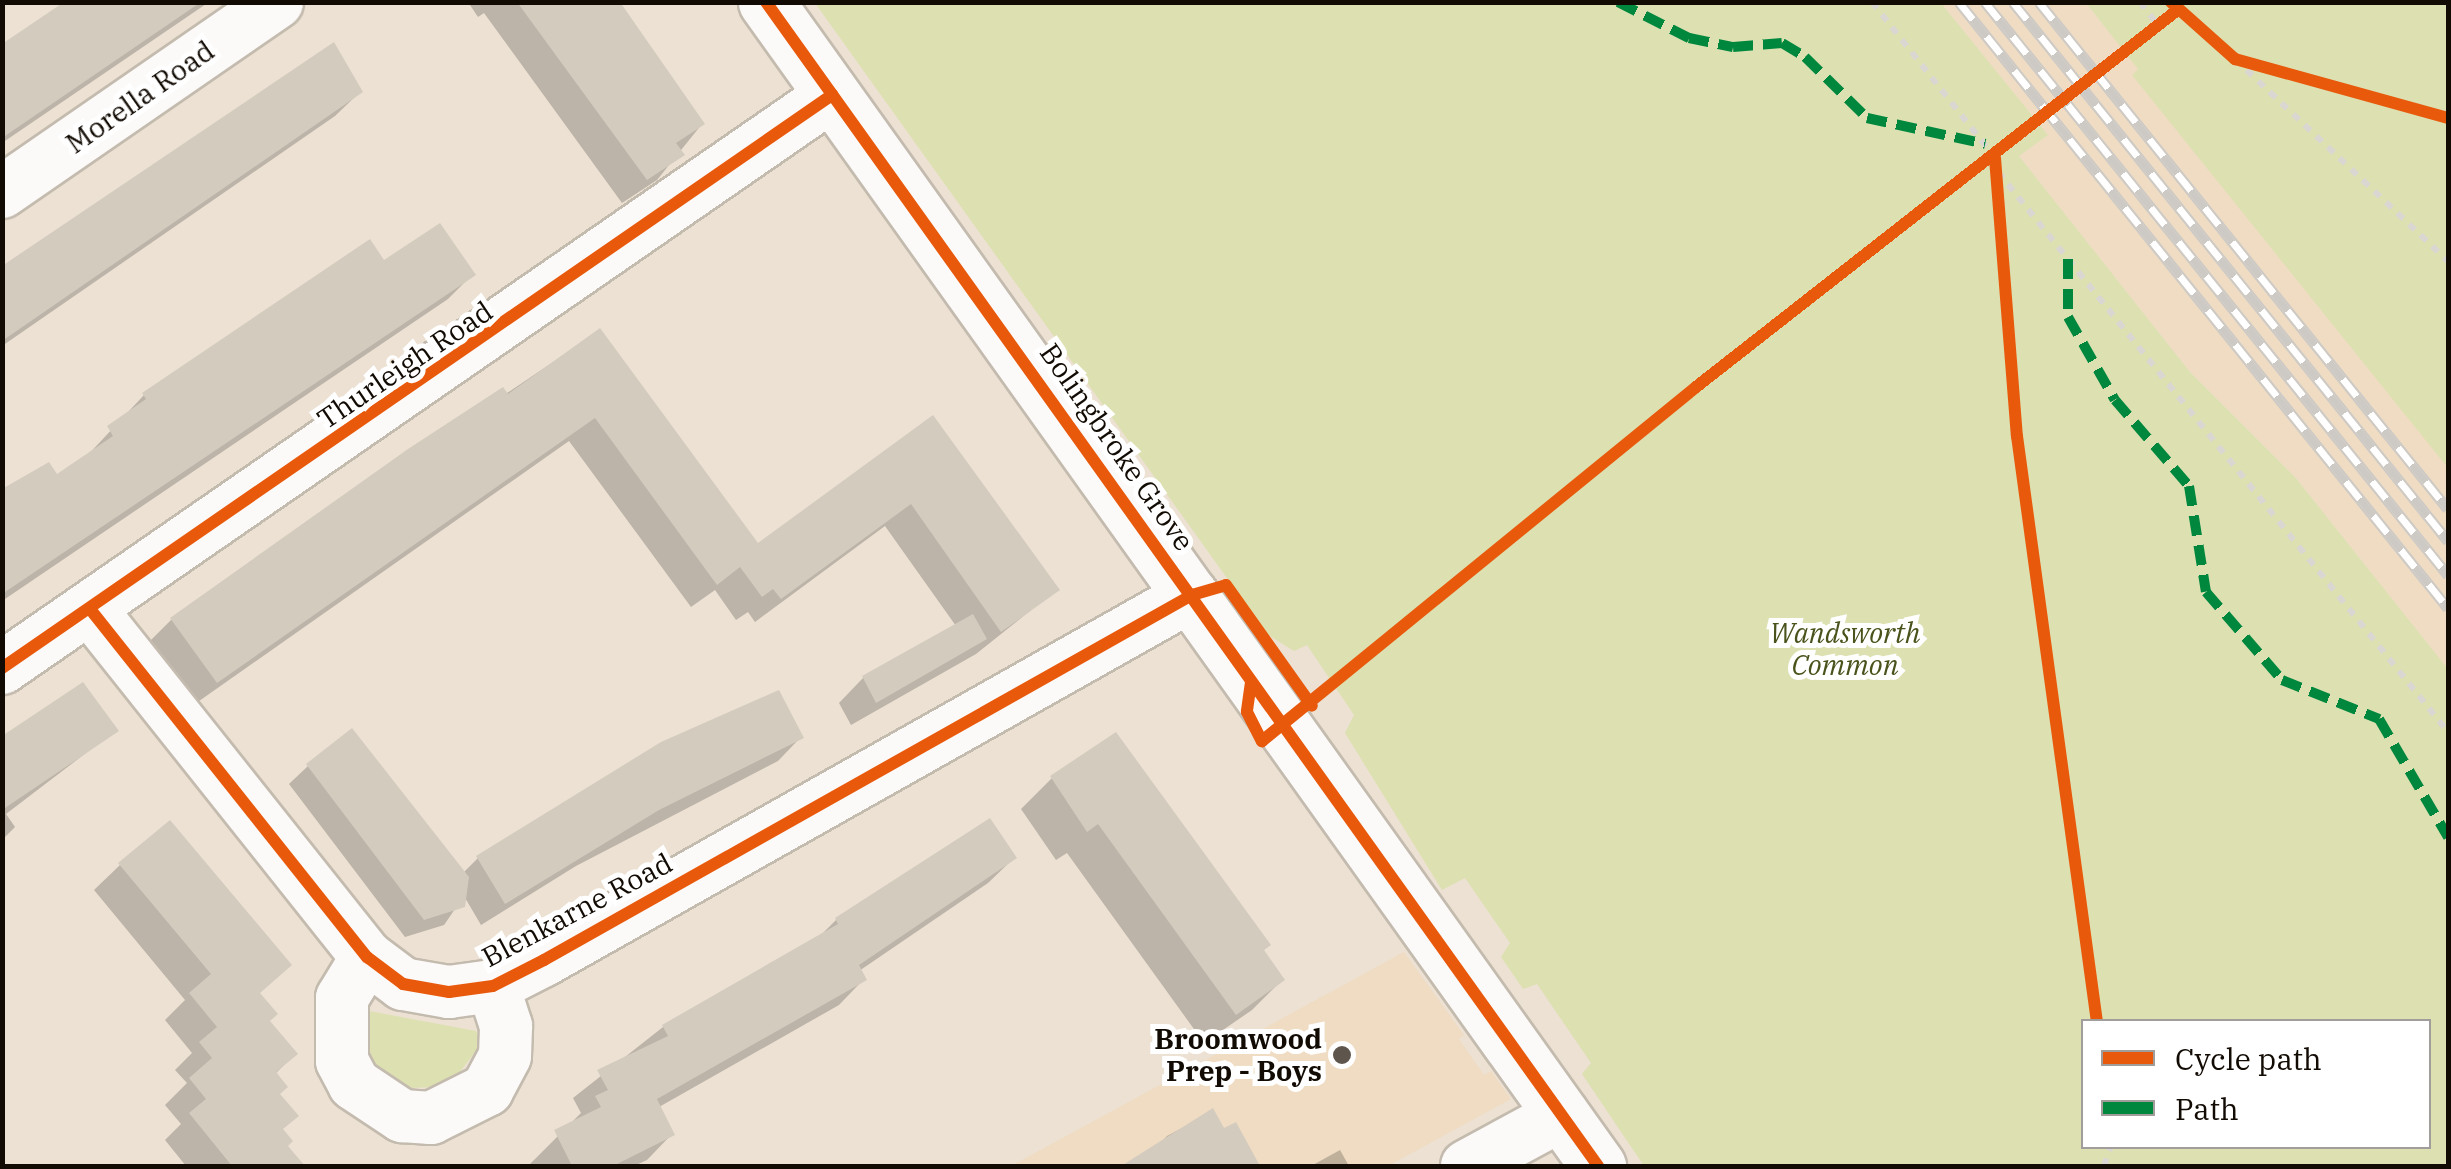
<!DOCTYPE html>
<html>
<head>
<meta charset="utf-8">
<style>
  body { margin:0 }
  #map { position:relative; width:2451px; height:1169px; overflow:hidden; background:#ece1d2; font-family:"IBM Plex Serif",serif }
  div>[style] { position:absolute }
  .built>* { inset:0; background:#efdcc3 }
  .green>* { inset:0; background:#dde0b0 }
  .shadow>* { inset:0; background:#0003 }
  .building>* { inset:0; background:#d4cbbf }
  .path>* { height:6px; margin-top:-3px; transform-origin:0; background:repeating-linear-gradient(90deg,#dad7d2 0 8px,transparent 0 16px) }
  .roads { filter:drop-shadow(2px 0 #c4bbaf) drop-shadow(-2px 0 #c4bbaf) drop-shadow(0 2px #c4bbaf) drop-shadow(0 -2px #c4bbaf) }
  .minor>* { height:52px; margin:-26px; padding:0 26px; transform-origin:26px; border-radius:26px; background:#fcfaf8 }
  .major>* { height:55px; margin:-27.5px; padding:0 27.5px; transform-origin:27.5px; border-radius:27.5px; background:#fcfaf8 }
  .rail>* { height:11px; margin-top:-5.5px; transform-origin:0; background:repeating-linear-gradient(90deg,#fff 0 22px,#cdcac6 0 44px); box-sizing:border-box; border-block:2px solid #cdcac6 }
  .path-bridge>* { height:6px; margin-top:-3px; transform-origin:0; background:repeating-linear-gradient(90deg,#dad7d2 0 8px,transparent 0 16px) }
  .quiet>* { height:10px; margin-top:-5px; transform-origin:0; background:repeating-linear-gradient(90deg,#00873e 0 20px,transparent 0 30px) }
  .cycleway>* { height:12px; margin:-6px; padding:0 6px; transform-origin:6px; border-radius:6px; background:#e8590c }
  .dots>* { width:28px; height:28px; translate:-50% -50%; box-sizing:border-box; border:5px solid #fff; border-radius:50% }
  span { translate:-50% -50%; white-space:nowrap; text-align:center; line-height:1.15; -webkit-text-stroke:10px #fff; paint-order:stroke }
  .street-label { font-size:28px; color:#120b04 }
  .park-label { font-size:28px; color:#4a531c; font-style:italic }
  .poi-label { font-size:28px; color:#120b04; font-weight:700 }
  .right { translate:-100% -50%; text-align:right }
  .frame { position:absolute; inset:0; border:5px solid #120b04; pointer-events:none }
  .legend { position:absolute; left:2081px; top:1019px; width:350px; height:130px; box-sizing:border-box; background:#fff; border:2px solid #a09d9b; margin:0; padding:12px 18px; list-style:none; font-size:30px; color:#120b04 }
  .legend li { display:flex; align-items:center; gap:20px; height:50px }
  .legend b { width:50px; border:2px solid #a09d9b }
</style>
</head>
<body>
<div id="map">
  <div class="built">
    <i style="clip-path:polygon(1941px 3px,2086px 3px,2448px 456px,2448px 669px,2295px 477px,2190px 372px,2019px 156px,2048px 135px)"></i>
    <i style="clip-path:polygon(1404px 952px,1464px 1035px,1459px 1039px,1484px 1075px,1491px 1071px,1511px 1099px,1388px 1166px,1011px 1166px)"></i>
  </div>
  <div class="green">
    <i style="clip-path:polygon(evenodd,815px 3px,1941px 3px,2048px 135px,2019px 156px,2190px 372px,2295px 477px,2448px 669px,2448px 1166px,1644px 1166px,1582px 1074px,1591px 1063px,1537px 984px,1523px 989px,1501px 957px,1510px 943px,1465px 878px,1442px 890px,1345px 733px,1354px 715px,1307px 645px,1294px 651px,1267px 634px,815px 3px,2084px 1022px,2428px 1022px,2428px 1146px,2084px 1146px,2084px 1022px)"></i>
    <i style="clip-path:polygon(2086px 3px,2448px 3px,2448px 468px,2132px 75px,2138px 69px)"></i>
    <i style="clip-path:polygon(369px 1011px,476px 1031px,482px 1043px,456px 1077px,434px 1087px,409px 1088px,370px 1062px,360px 1017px)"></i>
  </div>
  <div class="shadow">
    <i style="clip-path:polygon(74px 2px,209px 2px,2px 143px,2px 54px)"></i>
    <i style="clip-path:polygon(468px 2px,617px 2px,702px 124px,657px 180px,622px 203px,484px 13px,478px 17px)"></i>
    <i style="clip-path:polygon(360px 92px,335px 116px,2px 346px,2px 270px)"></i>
    <i style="clip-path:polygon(473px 274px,448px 299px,2px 601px,2px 497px,56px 477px,86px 457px,144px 395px)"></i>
    <i style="clip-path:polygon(599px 331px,757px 546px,932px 419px,1056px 590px,976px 654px,851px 725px,839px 703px,863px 678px,956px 626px,885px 526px,755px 622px,748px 612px,736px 620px,715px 590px,691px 607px,569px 441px,192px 706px,147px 644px,171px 620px)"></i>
    <i style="clip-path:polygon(116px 730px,6px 814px,15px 827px,2px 840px,2px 740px)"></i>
    <i style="clip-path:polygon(801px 737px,778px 761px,576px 866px,481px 925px,464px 896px,444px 925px,405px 937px,289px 784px,308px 766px,463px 873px,478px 858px)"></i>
    <i style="clip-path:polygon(1052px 778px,1262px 951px,1282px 980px,1252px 1010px,1204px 1043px,1067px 853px,1056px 860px,1021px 809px)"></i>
    <i style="clip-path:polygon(1014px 858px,988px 883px,859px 971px,864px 979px,839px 1005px,659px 1107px,672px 1134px,647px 1160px,634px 1166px,528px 1166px,581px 1113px,573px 1098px,663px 1027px,817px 939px,836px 920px)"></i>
    <i style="clip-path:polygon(120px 865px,258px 995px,268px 1021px,295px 1054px,275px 1074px,285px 1146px,302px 1166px,186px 1166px,165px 1140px,181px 1124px,165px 1105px,187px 1083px,175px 1070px,192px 1053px,165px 1020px,185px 1000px,94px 890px)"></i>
    <i style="clip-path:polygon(1212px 1112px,1223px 1131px,1235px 1125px,1257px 1166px,1138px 1166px,1167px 1136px)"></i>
    <i style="clip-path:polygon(1340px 1150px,1349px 1166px,1311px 1166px)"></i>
  </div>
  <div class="building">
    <i style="clip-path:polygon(64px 2px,201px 2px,2px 138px,2px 44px)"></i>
    <i style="clip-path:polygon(517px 2px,620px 2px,705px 124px,676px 143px,685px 155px,647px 180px)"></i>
    <i style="clip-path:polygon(334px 42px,363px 92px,2px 341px,2px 266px)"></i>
    <i style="clip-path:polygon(440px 223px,476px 275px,2px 594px,2px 489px,49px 462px,57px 474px,113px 436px,107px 426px,146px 399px,142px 393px,370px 239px,384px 260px)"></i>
    <i style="clip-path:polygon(600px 328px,758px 543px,933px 415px,1060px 590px,1001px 632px,911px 504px,781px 599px,773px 589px,762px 597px,740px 567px,717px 585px,595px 418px,217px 683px,170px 618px,408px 449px,503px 387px,508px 394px)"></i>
    <i style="clip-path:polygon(973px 614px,987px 639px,876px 703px,862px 676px)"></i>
    <i style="clip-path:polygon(83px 682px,119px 731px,2px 810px,2px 736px)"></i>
    <i style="clip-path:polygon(779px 690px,804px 738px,659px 810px,505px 904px,476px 856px,661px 742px)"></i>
    <i style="clip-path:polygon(352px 728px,469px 877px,465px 907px,424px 920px,306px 764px)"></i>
    <i style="clip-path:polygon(1116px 732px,1271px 945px,1264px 950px,1285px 980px,1236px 1015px,1098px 824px,1087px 832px,1050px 776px)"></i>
    <i style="clip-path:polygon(990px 818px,1017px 858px,859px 965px,867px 980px,657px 1099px,675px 1135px,613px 1166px,572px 1166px,554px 1130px,601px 1107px,595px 1096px,608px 1090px,597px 1070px,668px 1036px,662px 1025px,838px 924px,835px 918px)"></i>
    <i style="clip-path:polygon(170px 820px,292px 965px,260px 993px,278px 1014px,270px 1021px,298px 1054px,276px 1072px,288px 1087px,280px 1094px,299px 1116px,283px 1129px,293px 1141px,288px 1146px,305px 1166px,232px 1166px,189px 1113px,206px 1099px,189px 1078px,212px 1058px,199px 1042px,217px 1027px,189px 993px,211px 974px,118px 863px)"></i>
    <i style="clip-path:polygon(1213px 1108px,1224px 1128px,1236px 1122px,1260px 1166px,1121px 1166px)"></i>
  </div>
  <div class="path">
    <i style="left:1872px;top:2px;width:199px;rotate:51.7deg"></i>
    <i style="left:2140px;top:2px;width:29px;rotate:52deg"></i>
    <i style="left:2175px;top:12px;width:15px;rotate:-42deg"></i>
    <i style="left:2235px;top:59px;width:294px;rotate:43.5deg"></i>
    <i style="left:1998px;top:172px;width:718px;rotate:51.22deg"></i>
    <i style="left:2104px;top:1166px;width:21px;rotate:-71deg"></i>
  </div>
  <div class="roads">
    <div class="minor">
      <i style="left:2px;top:192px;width:334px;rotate:-34.6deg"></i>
      <i style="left:90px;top:609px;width:445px;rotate:51.5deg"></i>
      <i style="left:367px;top:957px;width:45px;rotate:36.9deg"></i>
      <i style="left:403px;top:984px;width:47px;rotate:9.9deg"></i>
      <i style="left:449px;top:992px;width:44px;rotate:-7.8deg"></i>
      <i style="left:493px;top:986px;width:57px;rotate:-27deg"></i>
      <i style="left:544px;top:960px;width:744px;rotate:-29.39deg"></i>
      <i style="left:2px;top:668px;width:1009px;rotate:-34.62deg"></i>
      <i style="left:367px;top:957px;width:48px;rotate:121.4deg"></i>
      <i style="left:342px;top:998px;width:63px;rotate:90deg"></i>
      <i style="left:342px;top:1061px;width:26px;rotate:62deg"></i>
      <i style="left:354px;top:1084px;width:58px;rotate:33.7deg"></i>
      <i style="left:402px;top:1116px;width:29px;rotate:4deg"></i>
      <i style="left:431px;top:1118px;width:63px;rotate:-26.6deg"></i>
      <i style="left:487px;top:1090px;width:38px;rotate:-62deg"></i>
      <i style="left:505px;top:1056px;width:30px;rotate:-88deg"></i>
      <i style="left:506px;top:1026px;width:42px;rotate:-108deg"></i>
      <i style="left:1467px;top:1166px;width:109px;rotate:-28.4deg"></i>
    </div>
    <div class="major">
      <i style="left:766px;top:2px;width:1431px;rotate:54.44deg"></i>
    </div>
  </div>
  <div class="rail">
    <i style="left:1959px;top:2px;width:779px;rotate:51.1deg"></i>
    <i style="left:1985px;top:2px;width:737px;rotate:51.06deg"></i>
    <i style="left:2013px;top:2px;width:693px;rotate:51.09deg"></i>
    <i style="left:2039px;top:2px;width:651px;rotate:51.11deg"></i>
  </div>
  <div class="path-bridge">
    <i style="left:2022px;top:136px;width:145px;rotate:-38.8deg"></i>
  </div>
  <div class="quiet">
    <i style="left:1618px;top:2px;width:80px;rotate:26.9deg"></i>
    <i style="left:1689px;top:38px;width:45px;rotate:11.6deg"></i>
    <i style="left:1733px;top:47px;width:49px;rotate:-4.7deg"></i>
    <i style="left:1782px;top:43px;width:27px;rotate:31deg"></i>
    <i style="left:1805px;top:57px;width:87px;rotate:44.5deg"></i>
    <i style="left:1867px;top:118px;width:121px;rotate:12.4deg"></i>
    <i style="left:2068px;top:259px;width:58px;rotate:90deg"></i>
    <i style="left:2068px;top:317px;width:95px;rotate:60.5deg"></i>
    <i style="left:2115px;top:400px;width:113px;rotate:49.3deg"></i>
    <i style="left:2189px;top:486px;width:107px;rotate:80.9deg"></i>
    <i style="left:2206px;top:592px;width:116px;rotate:49.2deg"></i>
    <i style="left:2282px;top:680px;width:105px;rotate:21.9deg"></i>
    <i style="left:2379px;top:719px;width:137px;rotate:59.7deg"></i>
  </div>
  <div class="cycleway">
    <i style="left:766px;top:2px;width:1431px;rotate:54.44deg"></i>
    <i style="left:2171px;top:2px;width:86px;rotate:41.7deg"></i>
    <i style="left:2235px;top:59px;width:221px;rotate:15.5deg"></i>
    <i style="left:1995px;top:158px;width:279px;rotate:85.5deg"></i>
    <i style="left:2017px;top:436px;width:591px;rotate:82.23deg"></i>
    <i style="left:90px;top:609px;width:445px;rotate:51.5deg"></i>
    <i style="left:367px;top:957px;width:45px;rotate:36.9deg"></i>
    <i style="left:403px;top:984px;width:47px;rotate:9.9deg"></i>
    <i style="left:449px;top:992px;width:44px;rotate:-7.8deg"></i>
    <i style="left:493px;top:986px;width:57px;rotate:-27deg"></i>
    <i style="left:544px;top:960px;width:744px;rotate:-29.39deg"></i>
    <i style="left:1192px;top:595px;width:35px;rotate:-16deg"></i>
    <i style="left:1226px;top:585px;width:148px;rotate:54.6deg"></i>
    <i style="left:2px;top:668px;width:1009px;rotate:-34.62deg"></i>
    <i style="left:1251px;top:682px;width:30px;rotate:98deg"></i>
    <i style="left:1247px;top:712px;width:33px;rotate:63deg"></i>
    <i style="left:1262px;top:741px;width:560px;rotate:-39.2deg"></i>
    <i style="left:1696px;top:387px;width:608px;rotate:-38.06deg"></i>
  </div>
  <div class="dots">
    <i style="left:1342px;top:1055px;background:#5e564c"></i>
  </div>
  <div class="street-label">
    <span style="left:140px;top:97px;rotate:-35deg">Morella Road</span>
    <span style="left:405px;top:365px;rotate:-34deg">Thurleigh Road</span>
    <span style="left:1117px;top:447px;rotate:55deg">Bolingbroke Grove</span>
    <span style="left:577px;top:910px;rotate:-28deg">Blenkarne Road</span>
  </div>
  <div class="park-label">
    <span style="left:1845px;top:649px">Wandsworth<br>Common</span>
  </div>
  <div class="poi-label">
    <span class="right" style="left:1322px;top:1055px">Broomwood<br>Prep - Boys</span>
  </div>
  <div class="frame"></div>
  <ul class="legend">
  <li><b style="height:12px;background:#e8590c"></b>Cycle path</li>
  <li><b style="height:12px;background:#00873e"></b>Path</li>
  </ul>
</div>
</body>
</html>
